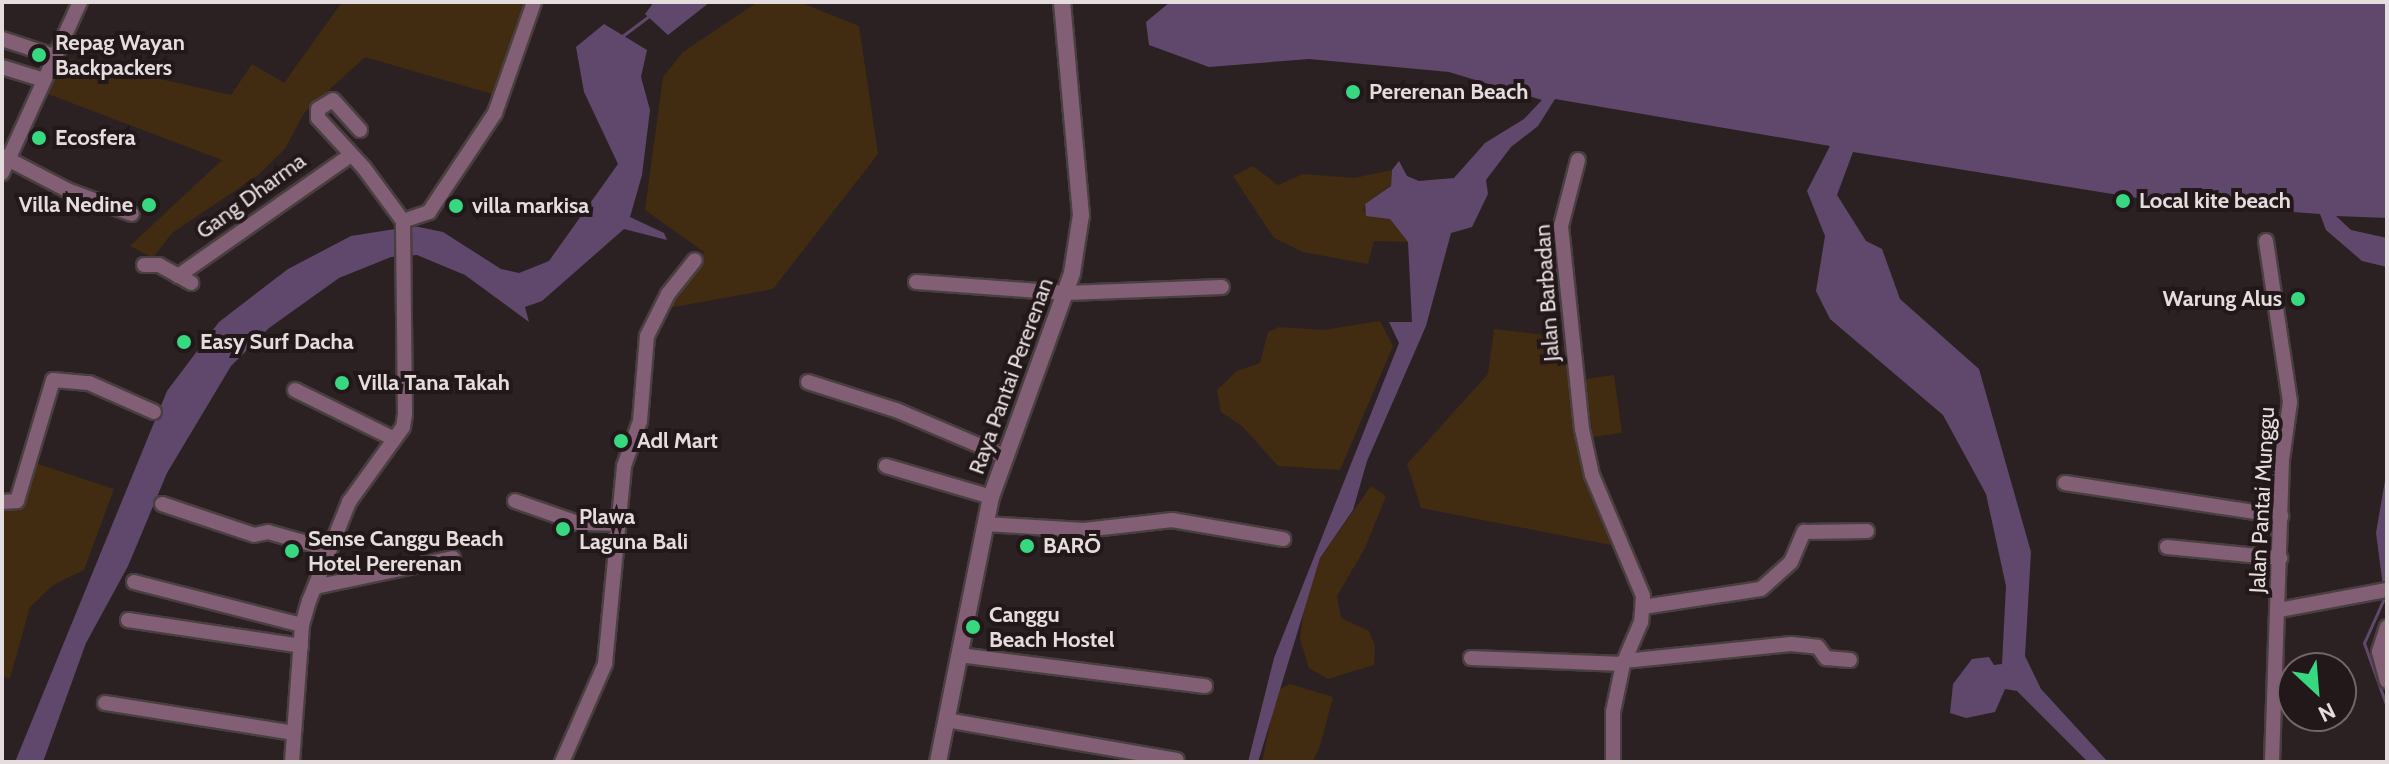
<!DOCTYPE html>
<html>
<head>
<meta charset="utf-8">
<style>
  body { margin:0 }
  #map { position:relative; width:2389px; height:764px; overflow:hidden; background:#2c2122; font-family:Cabin,sans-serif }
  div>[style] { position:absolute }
  .green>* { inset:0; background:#412b11 }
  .water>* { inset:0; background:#5f486b }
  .stream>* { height:3px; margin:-1.5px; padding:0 1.5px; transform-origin:1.5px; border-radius:1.5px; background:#5f486b }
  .roads { filter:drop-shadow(2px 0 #493f40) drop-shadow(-2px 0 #493f40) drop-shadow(0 2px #493f40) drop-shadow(0 -2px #493f40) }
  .minor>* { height:14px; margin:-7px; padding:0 7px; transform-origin:7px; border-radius:7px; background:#835f75 }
  .tertiary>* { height:16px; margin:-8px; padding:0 8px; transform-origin:8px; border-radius:8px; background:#835f75 }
  .dots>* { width:22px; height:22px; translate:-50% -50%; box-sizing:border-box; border:4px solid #221719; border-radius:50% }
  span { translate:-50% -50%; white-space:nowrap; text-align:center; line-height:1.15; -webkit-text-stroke:8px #221719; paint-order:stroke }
  .poi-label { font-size:22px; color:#e4dcdd; font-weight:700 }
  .left { translate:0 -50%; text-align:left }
  .right { translate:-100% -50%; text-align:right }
  .street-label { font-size:22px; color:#e4dcdd }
  .frame { position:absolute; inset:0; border:4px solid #e4dcdd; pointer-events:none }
  .north { position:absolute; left:2277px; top:652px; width:80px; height:80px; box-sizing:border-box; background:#221719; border:2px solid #706667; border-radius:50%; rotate:154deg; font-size:22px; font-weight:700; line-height:32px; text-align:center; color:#e4dcdd }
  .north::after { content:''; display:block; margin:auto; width:28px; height:36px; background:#37d880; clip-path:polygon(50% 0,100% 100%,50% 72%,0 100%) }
</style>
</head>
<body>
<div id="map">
  <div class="green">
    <i style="clip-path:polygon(342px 2px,526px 2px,492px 94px,365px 57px,304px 113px,285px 149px,257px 176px,172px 233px,153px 258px,130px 246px,222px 160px,48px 94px,63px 57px,231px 95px,252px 64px,284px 83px)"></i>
    <i style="clip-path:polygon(758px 2px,799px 2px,859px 26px,878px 154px,773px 289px,668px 308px,704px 252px,645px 210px,663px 77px,683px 52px)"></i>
    <i style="clip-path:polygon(1253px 166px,1278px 185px,1303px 174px,1354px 178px,1392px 170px,1391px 185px,1365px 204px,1363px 211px,1390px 219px,1408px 242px,1374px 241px,1368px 264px,1303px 252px,1274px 238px,1233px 176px)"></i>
    <i style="clip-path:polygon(1380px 321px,1393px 346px,1340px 470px,1278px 466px,1243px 427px,1221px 412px,1217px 390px,1237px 371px,1260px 363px,1268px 332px,1279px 327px,1323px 330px)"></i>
    <i style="clip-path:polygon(1494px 329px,1561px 337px,1585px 483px,1611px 545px,1421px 508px,1407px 464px,1488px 374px)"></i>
    <i style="clip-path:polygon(1614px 375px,1622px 433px,1593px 437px,1585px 379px)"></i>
    <i style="clip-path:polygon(32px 462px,114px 489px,84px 570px,53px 585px,30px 607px,10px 678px,2px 677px,2px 507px,20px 506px)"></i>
    <i style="clip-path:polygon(1371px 486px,1386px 496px,1365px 548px,1337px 596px,1341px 618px,1369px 631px,1375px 646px,1374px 665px,1328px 679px,1309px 668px,1300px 639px,1304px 606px,1320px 558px)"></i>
    <i style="clip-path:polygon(1290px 684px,1333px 697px,1320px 746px,1312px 762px,1262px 762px,1277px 690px)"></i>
  </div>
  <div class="water">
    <i style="clip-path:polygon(654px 2px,710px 2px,668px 35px,645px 14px)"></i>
    <i style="clip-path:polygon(1170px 2px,2387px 2px,2387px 218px,2336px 216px,2351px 230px,2387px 238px,2387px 267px,2362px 261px,2326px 230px,2320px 214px,2162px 202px,1853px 152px,1837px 195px,1866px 241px,1882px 249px,1900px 299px,1979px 369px,2031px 552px,2025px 656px,2041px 689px,2108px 762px,2088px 762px,2017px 691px,2005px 689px,1995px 712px,1966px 718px,1950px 713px,1953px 684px,1972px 659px,1989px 657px,1994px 665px,2002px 664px,2006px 586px,1986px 494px,1943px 415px,1830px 319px,1816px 291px,1825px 236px,1807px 191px,1830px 146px,1555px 99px,1538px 126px,1511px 147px,1486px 180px,1488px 194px,1472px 227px,1451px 233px,1426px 326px,1367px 461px,1353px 510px,1320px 558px,1258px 762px,1248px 762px,1274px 658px,1399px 343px,1389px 322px,1412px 322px,1408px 242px,1390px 219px,1366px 216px,1365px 204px,1391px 186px,1392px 170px,1399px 161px,1407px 176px,1419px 181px,1454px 178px,1485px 143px,1524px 119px,1542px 100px,1449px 72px,1309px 59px,1209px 67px,1149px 45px,1146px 22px)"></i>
    <i style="clip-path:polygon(604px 24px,647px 50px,641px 77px,650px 110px,642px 175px,630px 217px,664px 233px,667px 240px,624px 229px,542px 301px,525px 307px,529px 322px,465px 275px,417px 255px,391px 257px,339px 278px,269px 328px,231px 366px,167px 473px,128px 566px,86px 643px,43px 762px,15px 762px,167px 391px,219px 322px,288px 269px,351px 236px,414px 226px,443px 232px,501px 269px,519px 273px,549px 261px,618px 164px,584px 92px,576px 47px)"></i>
    <i style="clip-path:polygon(2387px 469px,2387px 585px,2383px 586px,2376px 533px)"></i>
  </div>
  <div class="stream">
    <i style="left:621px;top:37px;width:35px;rotate:-37deg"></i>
    <i style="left:2385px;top:596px;width:51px;rotate:114.1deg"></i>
    <i style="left:2364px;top:643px;width:68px;rotate:70.2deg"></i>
  </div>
  <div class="roads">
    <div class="minor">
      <i style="left:2px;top:39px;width:55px;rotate:18.1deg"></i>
      <i style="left:2px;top:67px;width:44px;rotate:17.2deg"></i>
      <i style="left:360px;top:130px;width:40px;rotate:-132deg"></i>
      <i style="left:333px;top:100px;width:17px;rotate:149deg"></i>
      <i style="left:318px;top:109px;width:9px;rotate:90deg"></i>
      <i style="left:318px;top:118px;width:68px;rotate:47.4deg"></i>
      <i style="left:364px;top:168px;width:66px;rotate:53.7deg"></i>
      <i style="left:2px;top:156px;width:73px;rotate:27.6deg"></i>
      <i style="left:67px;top:190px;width:69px;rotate:20.3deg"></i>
      <i style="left:1578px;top:160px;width:68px;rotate:104.4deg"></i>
      <i style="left:1561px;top:226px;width:204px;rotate:84.1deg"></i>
      <i style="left:1582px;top:429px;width:47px;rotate:77.7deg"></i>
      <i style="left:1592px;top:475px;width:131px;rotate:67.1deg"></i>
      <i style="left:1643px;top:596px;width:26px;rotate:94deg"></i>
      <i style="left:1641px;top:622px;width:46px;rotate:113.2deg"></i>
      <i style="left:1623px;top:664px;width:49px;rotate:101.8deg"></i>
      <i style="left:1613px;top:712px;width:50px;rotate:90deg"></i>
      <i style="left:2px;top:173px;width:188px;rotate:-65.5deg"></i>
      <i style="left:403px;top:221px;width:28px;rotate:-19deg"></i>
      <i style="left:429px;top:212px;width:119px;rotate:-56.3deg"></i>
      <i style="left:495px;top:113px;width:118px;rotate:-70.6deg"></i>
      <i style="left:2266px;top:241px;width:163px;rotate:81.5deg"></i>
      <i style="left:2290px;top:402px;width:59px;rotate:97.9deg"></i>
      <i style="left:2282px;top:460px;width:302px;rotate:91.9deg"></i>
      <i style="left:144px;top:265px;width:15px"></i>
      <i style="left:159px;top:265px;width:37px;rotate:29deg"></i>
      <i style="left:178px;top:276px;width:211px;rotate:-35deg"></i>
      <i style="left:916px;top:282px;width:151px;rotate:4.2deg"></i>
      <i style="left:1067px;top:293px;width:155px;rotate:-2.2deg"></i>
      <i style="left:808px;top:382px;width:92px;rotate:17.7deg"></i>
      <i style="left:896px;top:410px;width:117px;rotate:23.1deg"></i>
      <i style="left:295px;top:390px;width:110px;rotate:26.3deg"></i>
      <i style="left:886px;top:466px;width:109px;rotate:16.4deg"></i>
      <i style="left:2065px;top:483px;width:219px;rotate:8.7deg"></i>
      <i style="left:515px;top:501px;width:67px;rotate:19.2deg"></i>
      <i style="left:578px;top:523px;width:39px;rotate:1deg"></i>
      <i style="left:2px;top:502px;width:15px;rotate:-4deg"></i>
      <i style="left:17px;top:501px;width:126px;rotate:-73.4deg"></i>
      <i style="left:53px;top:380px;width:36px;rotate:5deg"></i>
      <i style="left:89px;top:383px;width:71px;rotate:24deg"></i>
      <i style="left:162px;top:504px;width:97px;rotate:18.6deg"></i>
      <i style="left:254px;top:535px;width:14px;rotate:-12deg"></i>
      <i style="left:268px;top:532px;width:63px;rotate:15.6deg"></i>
      <i style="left:985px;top:524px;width:99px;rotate:3.5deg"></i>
      <i style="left:1084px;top:530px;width:89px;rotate:-6.5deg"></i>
      <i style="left:1172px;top:520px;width:113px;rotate:9.7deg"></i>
      <i style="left:2167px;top:547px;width:114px;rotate:5.6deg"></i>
      <i style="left:134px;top:582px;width:173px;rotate:14.4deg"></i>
      <i style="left:315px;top:587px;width:141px;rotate:-11.9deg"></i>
      <i style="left:1643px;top:607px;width:119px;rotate:-8.7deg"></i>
      <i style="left:1761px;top:589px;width:40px;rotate:-42deg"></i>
      <i style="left:1791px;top:562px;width:33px;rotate:-67deg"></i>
      <i style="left:1804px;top:532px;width:63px;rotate:-0.9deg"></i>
      <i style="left:2279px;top:610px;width:110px;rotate:-10.5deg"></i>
      <i style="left:128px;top:620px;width:175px;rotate:8.5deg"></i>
      <i style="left:2387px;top:627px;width:26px;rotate:108deg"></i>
      <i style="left:2379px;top:652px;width:30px;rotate:75deg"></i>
      <i style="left:959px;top:655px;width:248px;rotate:7.2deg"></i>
      <i style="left:1471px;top:658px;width:152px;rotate:2.3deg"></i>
      <i style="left:1624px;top:661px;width:168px;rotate:-5.8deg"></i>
      <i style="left:1791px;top:644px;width:27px;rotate:6deg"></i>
      <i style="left:1818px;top:647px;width:14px;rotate:54deg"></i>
      <i style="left:1826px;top:658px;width:24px;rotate:5deg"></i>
      <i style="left:105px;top:703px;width:191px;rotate:9deg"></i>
      <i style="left:946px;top:720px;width:234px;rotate:9.8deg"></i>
      <i style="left:292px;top:762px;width:137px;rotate:-85.8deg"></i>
      <i style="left:302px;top:625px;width:25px;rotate:-74deg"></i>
      <i style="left:309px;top:601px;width:107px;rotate:-68deg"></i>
      <i style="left:349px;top:502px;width:92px;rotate:-54.2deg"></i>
      <i style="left:403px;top:427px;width:13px;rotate:-81deg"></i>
      <i style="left:405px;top:414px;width:193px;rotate:-90.6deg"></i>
      <i style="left:562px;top:762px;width:107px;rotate:-66.3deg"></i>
      <i style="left:605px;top:664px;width:199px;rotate:-84.5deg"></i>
      <i style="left:624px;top:466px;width:48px;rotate:-70.4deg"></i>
      <i style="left:640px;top:421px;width:85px;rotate:-85.3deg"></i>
      <i style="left:647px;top:336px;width:47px;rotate:-63.4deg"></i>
      <i style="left:668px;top:294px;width:43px;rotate:-51.5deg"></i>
    </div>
    <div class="tertiary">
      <i style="left:938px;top:762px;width:270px;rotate:-78.7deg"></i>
      <i style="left:991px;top:497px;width:238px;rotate:-70.1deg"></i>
      <i style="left:1072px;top:273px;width:59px;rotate:-81.2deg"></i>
      <i style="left:1081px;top:215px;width:214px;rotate:-95.1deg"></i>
    </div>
  </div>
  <div class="dots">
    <i style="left:39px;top:55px;background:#37d880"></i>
    <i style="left:1353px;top:92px;background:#37d880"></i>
    <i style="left:39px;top:138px;background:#37d880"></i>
    <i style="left:2123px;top:201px;background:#37d880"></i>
    <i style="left:149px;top:205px;background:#37d880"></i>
    <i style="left:456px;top:206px;background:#37d880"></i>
    <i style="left:2298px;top:299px;background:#37d880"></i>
    <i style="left:184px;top:342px;background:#37d880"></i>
    <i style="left:342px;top:383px;background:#37d880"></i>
    <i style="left:621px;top:441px;background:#37d880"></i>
    <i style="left:563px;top:529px;background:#37d880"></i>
    <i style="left:1027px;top:546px;background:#37d880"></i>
    <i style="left:292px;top:551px;background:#37d880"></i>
    <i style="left:973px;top:627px;background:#37d880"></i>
  </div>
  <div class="poi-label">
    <span class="left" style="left:55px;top:55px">Repag Wayan<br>Backpackers</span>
    <span class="left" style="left:1369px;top:92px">Pererenan Beach</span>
    <span class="left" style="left:55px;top:138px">Ecosfera</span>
    <span class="left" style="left:2139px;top:201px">Local kite beach</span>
    <span class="right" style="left:133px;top:205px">Villa Nedine</span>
    <span class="left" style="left:472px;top:206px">villa markisa</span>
    <span class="right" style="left:2282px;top:299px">Warung Alus</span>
    <span class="left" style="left:200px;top:342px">Easy Surf Dacha</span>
    <span class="left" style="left:358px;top:383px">Villa Tana Takah</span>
    <span class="left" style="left:637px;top:441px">Adl Mart</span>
    <span class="left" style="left:579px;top:529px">Plawa<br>Laguna Bali</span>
    <span class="left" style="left:308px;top:551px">Sense Canggu Beach<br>Hotel Pererenan</span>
    <span class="left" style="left:1043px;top:546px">BARŌ</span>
    <span class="left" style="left:989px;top:627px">Canggu<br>Beach Hostel</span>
  </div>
  <div class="street-label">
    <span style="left:251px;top:196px;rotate:-36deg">Gang Dharma</span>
    <span style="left:1547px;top:293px;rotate:-94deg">Jalan Barbadan</span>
    <span style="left:1011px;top:376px;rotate:-70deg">Raya Pantai Pererenan</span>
    <span style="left:2262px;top:500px;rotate:-87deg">Jalan Pantai Munggu</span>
  </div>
  <div class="frame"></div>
  <div class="north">N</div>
</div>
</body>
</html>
